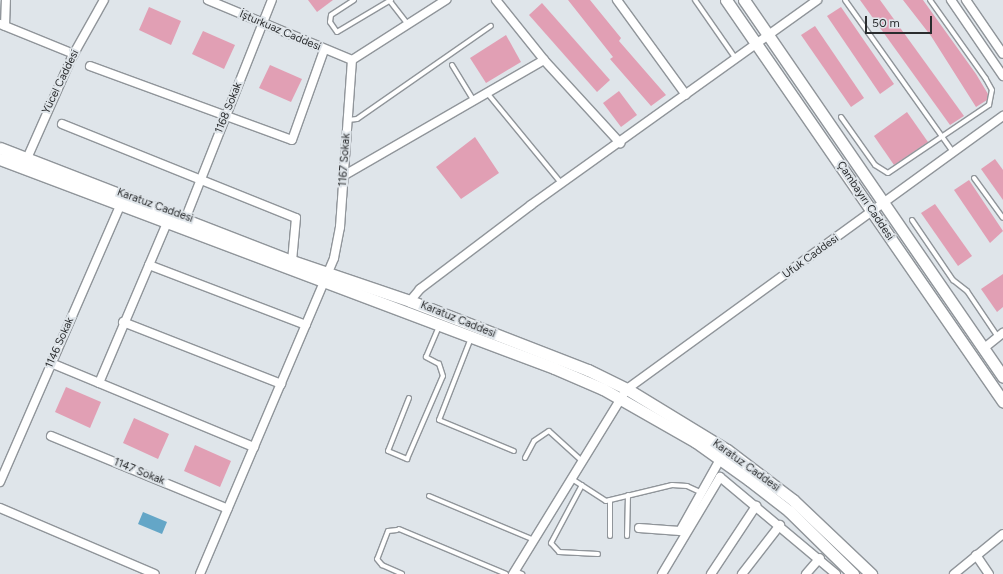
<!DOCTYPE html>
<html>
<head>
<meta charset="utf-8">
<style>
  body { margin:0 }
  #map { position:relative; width:1003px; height:574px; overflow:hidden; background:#dfe5ea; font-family:Figtree,sans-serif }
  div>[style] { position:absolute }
  .water>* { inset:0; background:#64a6c7 }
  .building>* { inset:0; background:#e19fb4 }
  .roads { filter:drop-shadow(1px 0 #90959a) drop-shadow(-1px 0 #90959a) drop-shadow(0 1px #90959a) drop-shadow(0 -1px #90959a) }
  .lane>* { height:4px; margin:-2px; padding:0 2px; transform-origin:2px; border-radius:2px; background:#fff }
  .street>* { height:8px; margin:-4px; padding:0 4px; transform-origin:4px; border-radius:4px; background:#fff }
  .secondary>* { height:11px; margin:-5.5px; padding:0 5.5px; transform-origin:5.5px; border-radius:5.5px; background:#fff }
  span { translate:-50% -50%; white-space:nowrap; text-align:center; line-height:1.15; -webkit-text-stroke:4px #dfe5ea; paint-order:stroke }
  .street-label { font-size:11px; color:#2a2c2e }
  .scale { position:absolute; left:865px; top:16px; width:67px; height:18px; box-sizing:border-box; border:2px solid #2a2c2e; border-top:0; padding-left:5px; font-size:12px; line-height:14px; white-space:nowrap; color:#2a2c2e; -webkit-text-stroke:3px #dfe5ea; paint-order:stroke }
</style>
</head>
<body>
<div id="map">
  <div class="water">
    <i style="clip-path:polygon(143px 512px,167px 522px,162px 534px,138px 524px)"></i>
  </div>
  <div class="building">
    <i style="clip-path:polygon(308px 0,333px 0,317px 12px)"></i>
    <i style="clip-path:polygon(568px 0,590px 0,621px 38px,619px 41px,666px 95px,651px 106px,610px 59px,613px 57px)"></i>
    <i style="clip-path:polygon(860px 0,880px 0,964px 116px,950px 125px)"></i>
    <i style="clip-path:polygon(903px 0,923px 0,976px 74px,988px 94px,987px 100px,976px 107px,931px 36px)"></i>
    <i style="clip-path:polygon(542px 3px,610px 80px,597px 92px,529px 15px)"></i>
    <i style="clip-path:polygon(149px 7px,181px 21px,171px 45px,139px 30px)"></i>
    <i style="clip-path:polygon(841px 7px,894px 84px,880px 94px,827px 16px)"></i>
    <i style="clip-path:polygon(815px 26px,864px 98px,851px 107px,801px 35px)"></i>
    <i style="clip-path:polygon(203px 31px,235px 45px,224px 69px,192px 54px)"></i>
    <i style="clip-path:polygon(506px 35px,521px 62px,486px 83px,470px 58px)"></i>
    <i style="clip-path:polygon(270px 65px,302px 79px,291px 102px,259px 88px)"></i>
    <i style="clip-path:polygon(619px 91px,637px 115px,621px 127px,603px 103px)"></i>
    <i style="clip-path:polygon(907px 112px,928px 142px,894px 165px,874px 136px)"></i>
    <i style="clip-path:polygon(475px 137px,499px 173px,461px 199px,436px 167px)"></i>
    <i style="clip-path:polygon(995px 159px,1003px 170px,1003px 200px,981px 169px)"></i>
    <i style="clip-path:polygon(969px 180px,1003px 231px,990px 243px,954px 190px)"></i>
    <i style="clip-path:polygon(935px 204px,972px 256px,958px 266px,921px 213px)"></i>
    <i style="clip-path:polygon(1003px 274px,1003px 307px,997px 312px,981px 289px)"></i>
    <i style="clip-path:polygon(66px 387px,101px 402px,90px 428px,55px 412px)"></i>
    <i style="clip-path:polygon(134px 418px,169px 434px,158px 459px,123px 443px)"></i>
    <i style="clip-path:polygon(195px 445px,231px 461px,220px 487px,184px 471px)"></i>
  </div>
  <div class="roads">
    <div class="lane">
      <i style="left:354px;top:0;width:27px;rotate:147deg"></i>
      <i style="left:331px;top:15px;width:7px;rotate:98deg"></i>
      <i style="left:330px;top:22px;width:12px;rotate:55deg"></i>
      <i style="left:337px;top:32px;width:63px;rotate:-30.7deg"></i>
      <i style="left:389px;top:0;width:31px;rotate:52deg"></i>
      <i style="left:695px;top:0;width:72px;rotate:55.2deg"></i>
      <i style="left:845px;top:0;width:186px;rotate:54.6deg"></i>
      <i style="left:452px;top:65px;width:42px;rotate:58.6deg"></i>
      <i style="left:488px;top:94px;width:115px;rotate:50.6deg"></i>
      <i style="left:841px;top:117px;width:59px;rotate:54.7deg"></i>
      <i style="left:875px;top:165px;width:15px;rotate:32deg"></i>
      <i style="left:888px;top:173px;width:122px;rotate:-34deg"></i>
      <i style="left:989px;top:105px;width:15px;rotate:-79deg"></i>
      <i style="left:992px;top:90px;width:13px;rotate:-119deg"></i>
      <i style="left:986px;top:79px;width:97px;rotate:-125.3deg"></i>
      <i style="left:348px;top:120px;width:9px;rotate:-6deg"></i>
      <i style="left:357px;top:119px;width:163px;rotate:-34.8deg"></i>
      <i style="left:974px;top:178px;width:49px;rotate:54.1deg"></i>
      <i style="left:912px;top:220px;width:73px;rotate:55.7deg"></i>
      <i style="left:953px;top:280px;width:18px;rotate:38deg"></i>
      <i style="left:967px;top:291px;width:55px;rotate:56deg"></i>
      <i style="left:471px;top:338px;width:88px;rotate:111.3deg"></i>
      <i style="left:439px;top:420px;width:81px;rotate:22.5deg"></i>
      <i style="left:409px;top:398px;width:57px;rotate:111.6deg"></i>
      <i style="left:388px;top:451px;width:21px;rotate:23deg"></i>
      <i style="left:407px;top:459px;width:90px;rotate:-66.6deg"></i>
      <i style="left:443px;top:376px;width:13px;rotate:-108deg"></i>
      <i style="left:439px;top:364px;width:15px;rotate:-152deg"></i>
      <i style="left:426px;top:357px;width:34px;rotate:-67deg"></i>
      <i style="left:525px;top:458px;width:19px;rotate:-62deg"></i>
      <i style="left:534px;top:441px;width:18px;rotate:-34deg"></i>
      <i style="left:549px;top:431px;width:45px;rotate:42.3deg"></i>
      <i style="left:572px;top:479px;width:40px;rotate:32.9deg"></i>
      <i style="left:606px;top:501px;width:68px;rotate:-13.6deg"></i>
      <i style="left:672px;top:485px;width:15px;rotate:4deg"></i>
      <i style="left:687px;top:486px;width:17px;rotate:25deg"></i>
      <i style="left:582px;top:485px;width:66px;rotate:118.1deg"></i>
      <i style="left:551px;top:543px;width:12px;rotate:48deg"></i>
      <i style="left:559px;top:552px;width:39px;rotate:3deg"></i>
      <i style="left:429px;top:496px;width:114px;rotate:22.7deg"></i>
      <i style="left:399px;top:529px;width:116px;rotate:22.8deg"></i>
      <i style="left:397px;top:530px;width:9px;rotate:174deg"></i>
      <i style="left:388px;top:531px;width:30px;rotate:111deg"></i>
      <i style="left:377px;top:559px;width:8px;rotate:50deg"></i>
      <i style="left:382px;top:565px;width:22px;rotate:24deg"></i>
      <i style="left:610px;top:536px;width:36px;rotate:-90deg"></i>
      <i style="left:627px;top:536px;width:41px;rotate:-88.6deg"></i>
      <i style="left:515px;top:571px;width:8px;rotate:23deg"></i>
    </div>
    <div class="street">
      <i style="left:208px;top:0;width:156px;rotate:22.6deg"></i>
      <i style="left:496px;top:0;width:77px;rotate:51.3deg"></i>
      <i style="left:544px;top:60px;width:113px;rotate:47.5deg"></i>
      <i style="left:617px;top:0;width:117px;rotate:54deg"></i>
      <i style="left:951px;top:0;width:92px;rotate:55.6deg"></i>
      <i style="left:966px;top:0;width:65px;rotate:55.6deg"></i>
      <i style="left:0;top:24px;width:80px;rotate:22.1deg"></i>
      <i style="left:5px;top:26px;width:26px;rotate:-88deg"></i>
      <i style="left:352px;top:60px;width:112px;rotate:-32.6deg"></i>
      <i style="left:90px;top:66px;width:215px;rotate:20.1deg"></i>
      <i style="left:292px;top:140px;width:96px;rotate:-70.4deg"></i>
      <i style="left:62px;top:124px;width:252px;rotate:21.9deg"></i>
      <i style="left:296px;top:218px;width:43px;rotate:95.3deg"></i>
      <i style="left:25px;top:163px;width:116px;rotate:-66.1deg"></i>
      <i style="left:72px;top:57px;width:65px;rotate:-60.7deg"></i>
      <i style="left:343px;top:176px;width:232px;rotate:-30deg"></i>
      <i style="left:186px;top:217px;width:233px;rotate:-68.4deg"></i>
      <i style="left:149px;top:265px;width:168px;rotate:20.9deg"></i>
      <i style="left:410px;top:301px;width:16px;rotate:-50deg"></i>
      <i style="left:420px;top:289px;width:139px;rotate:-37.1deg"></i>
      <i style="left:531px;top:205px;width:352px;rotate:-35.6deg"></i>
      <i style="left:123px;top:322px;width:170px;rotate:21.4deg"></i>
      <i style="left:983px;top:349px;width:26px;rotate:-39deg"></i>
      <i style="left:51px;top:363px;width:220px;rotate:22.5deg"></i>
      <i style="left:99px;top:383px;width:179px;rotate:-67deg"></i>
      <i style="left:51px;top:436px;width:191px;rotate:22.4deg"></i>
      <i style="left:0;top:482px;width:301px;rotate:-66.5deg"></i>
      <i style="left:0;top:508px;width:168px;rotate:23.1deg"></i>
      <i style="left:639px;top:528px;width:41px;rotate:4.2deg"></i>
      <i style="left:680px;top:531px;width:86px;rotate:-60.8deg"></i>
      <i style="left:976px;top:555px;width:23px;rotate:56deg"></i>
      <i style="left:200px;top:574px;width:343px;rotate:-67deg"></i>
      <i style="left:334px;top:258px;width:32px;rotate:-79deg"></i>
      <i style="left:340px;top:227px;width:167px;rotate:-85.9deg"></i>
      <i style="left:513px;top:574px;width:217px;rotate:-58.4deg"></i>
      <i style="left:627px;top:389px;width:465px;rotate:-36deg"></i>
      <i style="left:662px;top:574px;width:113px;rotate:-59.1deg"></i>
      <i style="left:720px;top:477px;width:151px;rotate:39.9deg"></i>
      <i style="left:711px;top:574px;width:82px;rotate:-56.5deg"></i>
      <i style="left:742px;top:574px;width:62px;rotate:-52.2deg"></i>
      <i style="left:806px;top:574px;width:21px;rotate:-49deg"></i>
      <i style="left:954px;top:574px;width:63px;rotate:-39.2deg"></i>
    </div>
    <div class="secondary">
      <i style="left:726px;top:0;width:488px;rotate:55.4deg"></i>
      <i style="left:744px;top:0;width:457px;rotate:55.5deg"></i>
      <i style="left:0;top:148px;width:313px;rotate:21.2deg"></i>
      <i style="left:292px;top:261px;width:125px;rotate:18.7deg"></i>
      <i style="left:410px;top:301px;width:191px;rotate:21.2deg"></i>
      <i style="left:588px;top:370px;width:43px;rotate:26deg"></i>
      <i style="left:627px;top:389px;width:117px;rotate:31.4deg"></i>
      <i style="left:727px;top:450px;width:83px;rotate:37.1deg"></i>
      <i style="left:793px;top:500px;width:108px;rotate:43.5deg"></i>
      <i style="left:0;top:159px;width:592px;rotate:20.67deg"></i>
      <i style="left:554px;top:368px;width:53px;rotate:23.2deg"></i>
      <i style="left:603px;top:389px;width:107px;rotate:29.7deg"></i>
      <i style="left:696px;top:442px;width:65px;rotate:35.6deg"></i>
      <i style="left:749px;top:480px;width:51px;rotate:37.8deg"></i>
      <i style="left:789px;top:511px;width:90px;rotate:44.5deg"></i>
    </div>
  </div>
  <div class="street-label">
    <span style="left:280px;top:31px;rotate:23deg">İşturkuaz Caddesi</span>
    <span style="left:61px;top:82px;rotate:-64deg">Yücel Caddesi</span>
    <span style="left:229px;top:108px;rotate:-68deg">1168 Sokak</span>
    <span style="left:345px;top:160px;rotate:-86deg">1167 Sokak</span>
    <span style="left:865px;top:201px;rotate:56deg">Çambayırı Caddesi</span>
    <span style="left:155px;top:206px;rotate:20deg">Karatuz Caddesi</span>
    <span style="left:811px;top:257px;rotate:-36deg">Ufuk Caddesi</span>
    <span style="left:458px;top:320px;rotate:22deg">Karatuz Caddesi</span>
    <span style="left:60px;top:343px;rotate:-66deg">1146 Sokak</span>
    <span style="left:746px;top:466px;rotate:36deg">Karatuz Caddesi</span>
    <span style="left:139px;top:472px;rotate:22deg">1147 Sokak</span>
  </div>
  <div class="scale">50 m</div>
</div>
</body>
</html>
